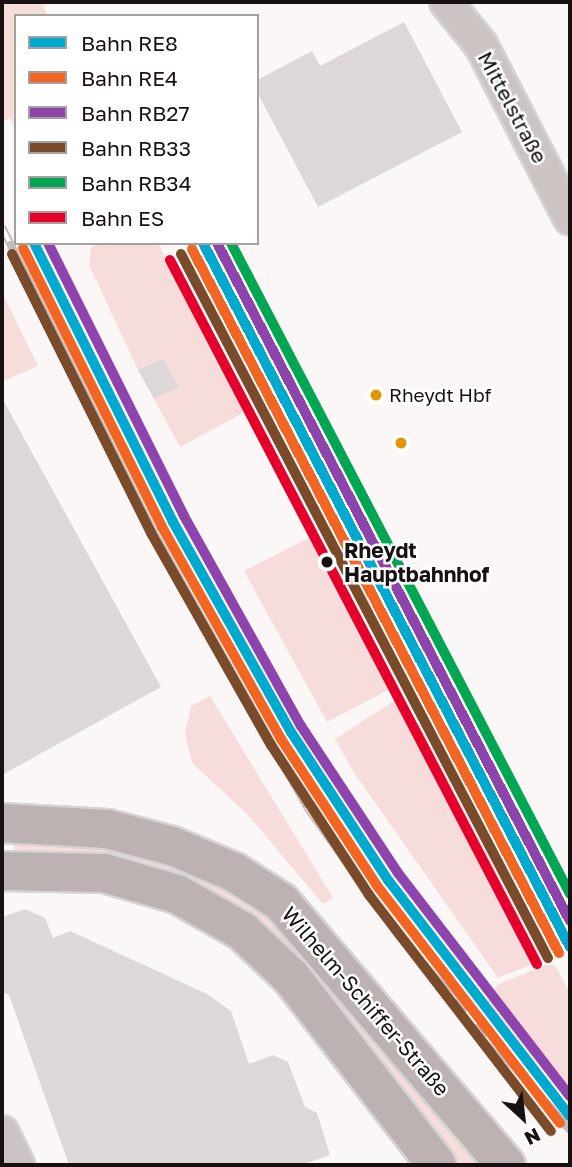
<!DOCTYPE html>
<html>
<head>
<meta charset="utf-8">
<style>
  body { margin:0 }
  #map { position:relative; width:572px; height:1167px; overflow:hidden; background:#fcf7f7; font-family:"Golos Text",sans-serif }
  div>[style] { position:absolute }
  .green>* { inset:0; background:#f6dddc }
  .building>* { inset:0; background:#ddd8d7 }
  .roads { filter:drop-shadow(2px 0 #d7d3d3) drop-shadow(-2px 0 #d7d3d3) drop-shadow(0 2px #d7d3d3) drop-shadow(0 -2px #d7d3d3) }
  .street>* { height:32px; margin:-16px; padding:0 16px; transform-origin:16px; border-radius:16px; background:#ccc4c3 }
  .primary>* { height:38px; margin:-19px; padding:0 19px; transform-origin:19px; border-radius:19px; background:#bcb2b1 }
  .rail>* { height:8px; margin-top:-4px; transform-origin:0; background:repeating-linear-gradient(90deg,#fff 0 16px,#bfb9b9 0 32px); box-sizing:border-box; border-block:2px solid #bfb9b9 }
  .rail-1>* { height:10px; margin:-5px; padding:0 5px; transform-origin:5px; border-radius:5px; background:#00a9ce }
  .rail-2>* { height:10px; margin:-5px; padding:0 5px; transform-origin:5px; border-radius:5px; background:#f26522 }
  .rail-3>* { height:10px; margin:-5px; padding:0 5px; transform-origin:5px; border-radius:5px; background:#8e44ad }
  .rail-4>* { height:10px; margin:-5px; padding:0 5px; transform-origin:5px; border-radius:5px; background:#7a4b2a }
  .rail-5>* { height:10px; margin:-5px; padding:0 5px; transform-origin:5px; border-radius:5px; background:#00a651 }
  .rail-6>* { height:10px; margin:-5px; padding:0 5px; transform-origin:5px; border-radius:5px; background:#e4002b }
  .dots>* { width:19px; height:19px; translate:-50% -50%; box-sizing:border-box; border:4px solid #fff; border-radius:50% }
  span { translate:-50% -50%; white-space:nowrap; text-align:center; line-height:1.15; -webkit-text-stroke:5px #fff; paint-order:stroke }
  .bus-label { font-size:19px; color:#181111 }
  .left { translate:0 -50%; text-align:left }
  .street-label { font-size:21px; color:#181111 }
  .stop-label { font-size:21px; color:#181111; font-weight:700 }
  .frame { position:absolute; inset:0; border:4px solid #181111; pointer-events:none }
  .legend { position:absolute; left:14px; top:14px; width:245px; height:231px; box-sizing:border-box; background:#fff; border:2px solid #a3a0a0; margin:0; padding:9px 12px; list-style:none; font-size:21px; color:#181111 }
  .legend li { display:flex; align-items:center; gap:14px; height:35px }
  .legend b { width:35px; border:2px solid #a3a0a0 }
  .north { position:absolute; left:488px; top:1083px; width:70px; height:70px; -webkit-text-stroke:5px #fff; paint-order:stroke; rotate:153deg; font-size:19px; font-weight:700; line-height:28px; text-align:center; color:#181111 }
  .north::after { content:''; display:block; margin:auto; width:24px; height:32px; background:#181111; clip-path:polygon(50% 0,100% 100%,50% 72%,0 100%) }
</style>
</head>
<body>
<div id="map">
  <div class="green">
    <i style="clip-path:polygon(2px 2px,51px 2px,43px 6px,48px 16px,16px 16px,16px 130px,10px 118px,2px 122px)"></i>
    <i style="clip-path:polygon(99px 243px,158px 243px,247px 411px,180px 447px,154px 399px,178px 386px,163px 358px,138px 370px,89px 265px,91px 248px)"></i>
    <i style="clip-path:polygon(2px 292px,38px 366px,2px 382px)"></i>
    <i style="clip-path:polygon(312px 536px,390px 689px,327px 722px,244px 571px)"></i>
    <i style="clip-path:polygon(210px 696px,333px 898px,323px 904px,247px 814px,192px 763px,185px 733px,191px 706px)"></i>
    <i style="clip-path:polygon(397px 699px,424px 734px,542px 960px,498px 978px,355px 774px,335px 739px)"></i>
    <i style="clip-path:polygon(12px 835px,171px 857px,234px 889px,282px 926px,491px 1165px,458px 1165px,284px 948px,15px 855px)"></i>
    <i style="clip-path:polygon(545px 965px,555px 965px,570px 993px,570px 1104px,488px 1001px,497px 985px)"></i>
  </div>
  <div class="building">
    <i style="clip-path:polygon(404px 22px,462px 132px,318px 207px,257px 92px,257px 80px,312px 51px,320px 66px)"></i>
    <i style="clip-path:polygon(163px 358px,179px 387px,154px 399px,138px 370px)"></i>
    <i style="clip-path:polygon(2px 398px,161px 687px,2px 775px)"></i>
    <i style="clip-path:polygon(25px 909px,45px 918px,53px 938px,70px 931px,207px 994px,231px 1011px,249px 1064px,273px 1055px,288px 1062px,305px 1107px,317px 1113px,330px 1155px,301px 1165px,69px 1165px,9px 995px,2px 992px,2px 917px)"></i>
  </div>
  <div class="roads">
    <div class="street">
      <i style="left:446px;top:2px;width:55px;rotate:50.9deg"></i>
      <i style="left:481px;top:45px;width:195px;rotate:62.8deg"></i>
      <i style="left:2px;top:1132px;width:37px;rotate:64deg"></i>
    </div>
    <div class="primary">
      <i style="left:2px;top:823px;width:105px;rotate:3.3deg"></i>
      <i style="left:107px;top:829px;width:67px;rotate:14.7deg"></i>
      <i style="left:172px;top:846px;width:67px;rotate:22.8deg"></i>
      <i style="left:234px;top:872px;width:56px;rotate:32.6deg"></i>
      <i style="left:281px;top:902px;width:346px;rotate:49.5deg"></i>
      <i style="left:2px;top:871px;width:102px;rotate:1.1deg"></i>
      <i style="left:104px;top:873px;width:76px;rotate:16deg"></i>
      <i style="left:177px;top:894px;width:75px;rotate:29.6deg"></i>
      <i style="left:242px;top:931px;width:67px;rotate:43.2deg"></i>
      <i style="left:291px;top:977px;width:238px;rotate:52.2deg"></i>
    </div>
  </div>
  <div class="rail">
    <i style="left:2px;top:227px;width:342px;rotate:63.6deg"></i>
    <i style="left:154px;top:533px;width:314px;rotate:60.8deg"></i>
    <i style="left:307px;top:807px;width:163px;rotate:54.5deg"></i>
    <i style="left:402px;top:940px;width:254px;rotate:48.5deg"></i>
  </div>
  <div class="rail-1">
    <i style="left:34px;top:243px;width:312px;rotate:63.5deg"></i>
    <i style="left:173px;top:522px;width:241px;rotate:60.7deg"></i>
    <i style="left:291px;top:732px;width:177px;rotate:56.8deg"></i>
    <i style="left:388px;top:880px;width:298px;rotate:52.4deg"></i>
    <i style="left:203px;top:243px;width:794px;rotate:62.47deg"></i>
  </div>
  <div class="rail-2">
    <i style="left:23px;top:248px;width:312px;rotate:63.5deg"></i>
    <i style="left:162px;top:527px;width:243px;rotate:60.7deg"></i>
    <i style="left:281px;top:739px;width:177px;rotate:56.8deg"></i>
    <i style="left:378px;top:887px;width:298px;rotate:52.4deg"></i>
    <i style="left:192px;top:249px;width:794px;rotate:62.47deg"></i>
  </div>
  <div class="rail-3">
    <i style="left:48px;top:243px;width:305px;rotate:63.5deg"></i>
    <i style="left:184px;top:516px;width:240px;rotate:60.9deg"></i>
    <i style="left:301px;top:726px;width:176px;rotate:56.6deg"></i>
    <i style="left:398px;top:873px;width:282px;rotate:52.4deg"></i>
    <i style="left:217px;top:243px;width:764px;rotate:62.5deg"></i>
  </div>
  <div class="rail-4">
    <i style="left:12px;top:254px;width:312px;rotate:63.5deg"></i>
    <i style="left:151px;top:533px;width:244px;rotate:60.5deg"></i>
    <i style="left:271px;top:745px;width:179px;rotate:56.8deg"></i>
    <i style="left:369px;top:895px;width:298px;rotate:52.4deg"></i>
    <i style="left:181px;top:254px;width:794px;rotate:62.47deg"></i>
  </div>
  <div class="rail-5">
    <i style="left:231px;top:243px;width:734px;rotate:62.49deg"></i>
  </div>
  <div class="rail-6">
    <i style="left:170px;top:260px;width:794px;rotate:62.47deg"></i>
  </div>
  <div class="dots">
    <i style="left:376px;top:395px;background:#e19702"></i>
    <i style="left:401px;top:443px;background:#e19702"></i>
    <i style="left:327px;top:562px;background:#181111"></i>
  </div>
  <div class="bus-label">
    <span class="left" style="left:389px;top:395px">Rheydt Hbf</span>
  </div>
  <div class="street-label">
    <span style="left:513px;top:107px;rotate:62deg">Mittelstraße</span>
    <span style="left:366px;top:1001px;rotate:49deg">Wilhelm-Schiffer-Straße</span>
  </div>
  <div class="stop-label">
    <span class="left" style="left:344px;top:562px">Rheydt<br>Hauptbahnhof</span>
  </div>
  <div class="frame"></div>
  <ul class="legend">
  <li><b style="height:9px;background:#00a9ce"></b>Bahn RE8</li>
  <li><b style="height:9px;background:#f26522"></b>Bahn RE4</li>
  <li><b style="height:9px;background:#8e44ad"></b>Bahn RB27</li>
  <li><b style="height:9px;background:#7a4b2a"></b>Bahn RB33</li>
  <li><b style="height:9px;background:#00a651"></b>Bahn RB34</li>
  <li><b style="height:9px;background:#e4002b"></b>Bahn ES</li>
  </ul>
  <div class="north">N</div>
</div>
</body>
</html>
